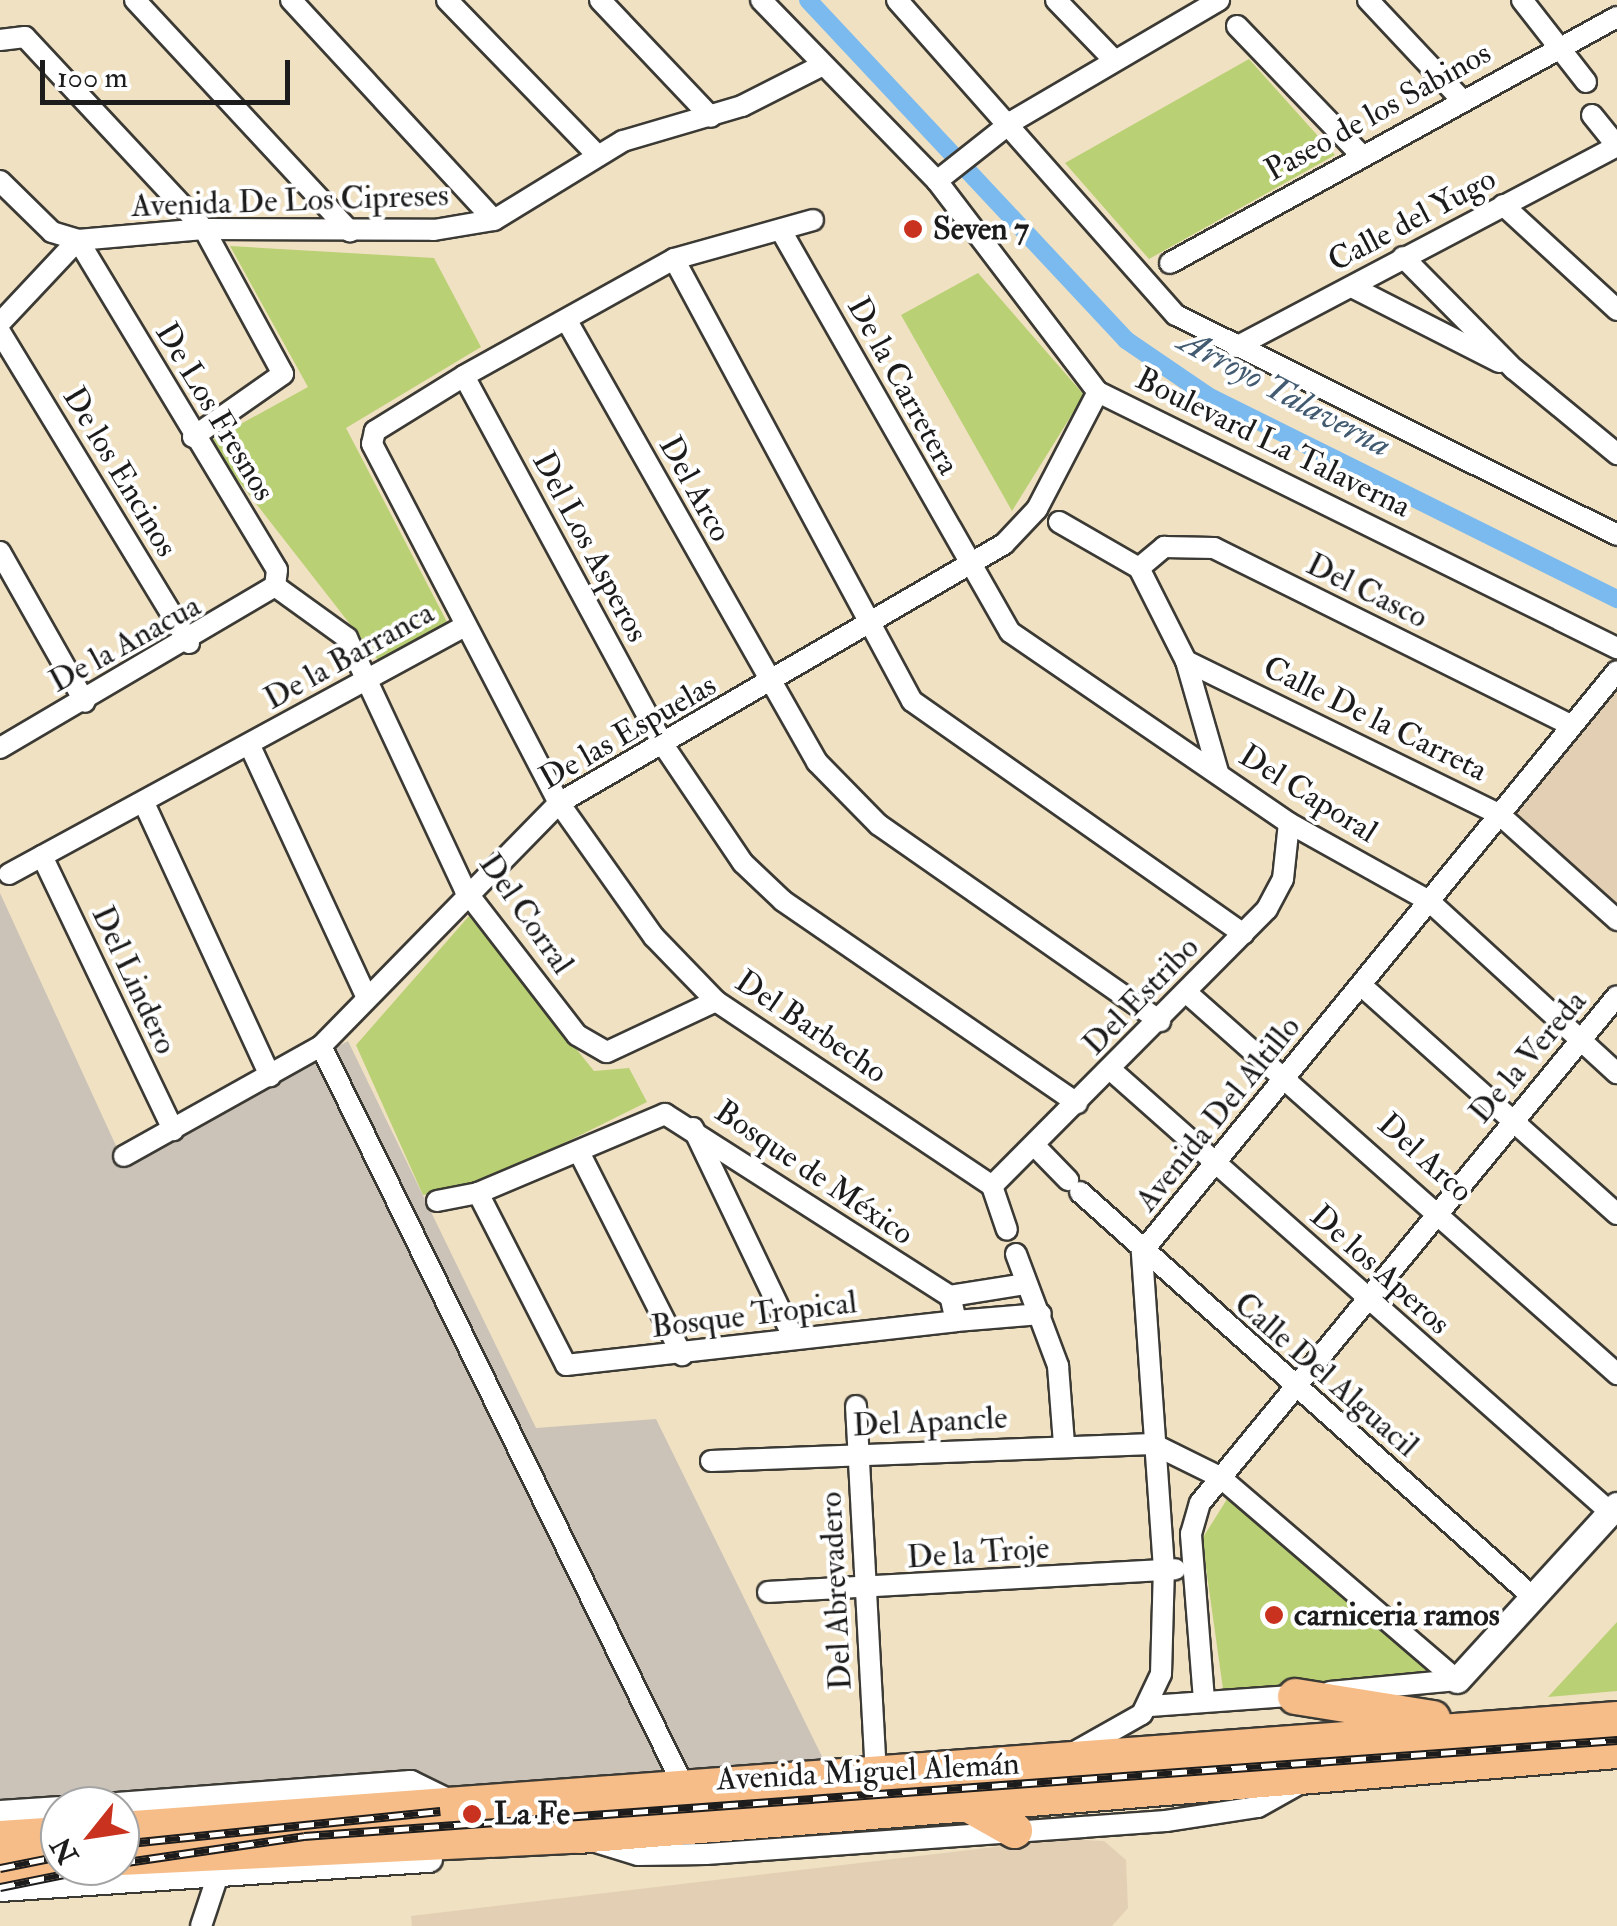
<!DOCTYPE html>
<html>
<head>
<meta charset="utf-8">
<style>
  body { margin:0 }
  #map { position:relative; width:1617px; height:1926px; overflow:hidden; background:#f0e1c2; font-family:"IM FELL Double Pica",serif }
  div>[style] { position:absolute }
  .built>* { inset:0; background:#e3d0b4 }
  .industrial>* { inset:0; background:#cbc3b8 }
  .green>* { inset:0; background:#b9d075 }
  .canal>* { height:18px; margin:-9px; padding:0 9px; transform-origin:9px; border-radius:9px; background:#7bbaef }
  .roads { filter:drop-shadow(2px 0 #3c3a35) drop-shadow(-2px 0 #3c3a35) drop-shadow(0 2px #3c3a35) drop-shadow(0 -2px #3c3a35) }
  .minor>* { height:20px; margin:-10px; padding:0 10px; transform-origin:10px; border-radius:10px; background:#fff }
  .tertiary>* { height:25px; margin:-12.5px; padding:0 12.5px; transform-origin:12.5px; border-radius:12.5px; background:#fff }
  .trunk>* { height:35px; margin:-17.5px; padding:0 17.5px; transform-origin:17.5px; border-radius:17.5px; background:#f7bd88 }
  .rail>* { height:9px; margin-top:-4.5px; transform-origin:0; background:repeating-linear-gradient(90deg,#fff 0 15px,#1c1c1c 0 30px); box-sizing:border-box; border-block:2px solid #1c1c1c }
  .dots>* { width:28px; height:28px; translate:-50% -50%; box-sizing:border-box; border:5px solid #fff; border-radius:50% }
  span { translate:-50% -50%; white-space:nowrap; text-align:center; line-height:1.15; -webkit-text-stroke:8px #fff; paint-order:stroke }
  .street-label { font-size:32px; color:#1c1c1c }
  .poi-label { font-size:32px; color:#1c1c1c; font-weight:700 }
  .left { translate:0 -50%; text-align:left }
  .water-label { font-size:35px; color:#425b70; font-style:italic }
  .north { position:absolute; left:40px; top:1786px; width:100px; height:100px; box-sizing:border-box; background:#fff; border:2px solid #a4a4a4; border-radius:50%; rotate:240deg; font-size:28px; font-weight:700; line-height:40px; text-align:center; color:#1c1c1c }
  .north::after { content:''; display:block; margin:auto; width:35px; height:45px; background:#c8321e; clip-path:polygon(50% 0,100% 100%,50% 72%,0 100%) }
  .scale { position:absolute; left:40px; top:60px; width:250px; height:45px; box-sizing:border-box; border:5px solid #1c1c1c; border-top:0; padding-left:12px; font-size:30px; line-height:35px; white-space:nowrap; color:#1c1c1c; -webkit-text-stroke:8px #fff; paint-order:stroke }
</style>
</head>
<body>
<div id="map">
  <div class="built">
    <i style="clip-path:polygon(1617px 691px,1617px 906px,1510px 816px)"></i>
    <i style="clip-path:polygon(1063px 1839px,1104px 1841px,1126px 1860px,1128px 1908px,1112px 1926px,412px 1926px,411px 1916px)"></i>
  </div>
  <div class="industrial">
    <i style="clip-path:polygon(0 893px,123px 1161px,348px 1041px,536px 1428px,656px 1419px,839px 1791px,60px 1806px,0 1851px)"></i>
  </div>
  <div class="green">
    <i style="clip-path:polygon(1249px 59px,1335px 155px,1149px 259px,1065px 163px)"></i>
    <i style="clip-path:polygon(230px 246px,434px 258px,481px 347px,346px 428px,447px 622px,378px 660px,208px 442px,308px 387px)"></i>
    <i style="clip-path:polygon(978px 273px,1084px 395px,1012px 511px,901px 315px)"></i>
    <i style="clip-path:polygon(469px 916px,594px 1071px,629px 1068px,647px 1102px,472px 1189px,423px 1195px,356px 1045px)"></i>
    <i style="clip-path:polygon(1229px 1496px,1434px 1675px,1223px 1689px,1202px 1539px)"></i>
    <i style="clip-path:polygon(1617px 1622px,1617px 1691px,1548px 1697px)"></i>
  </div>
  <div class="canal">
    <i style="left:808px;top:0;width:466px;rotate:46.9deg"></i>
    <i style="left:1126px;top:340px;width:99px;rotate:34.3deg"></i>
    <i style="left:1208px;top:396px;width:457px;rotate:26.4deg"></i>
  </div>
  <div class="roads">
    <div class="minor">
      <i style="left:135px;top:0;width:316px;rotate:47.1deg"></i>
      <i style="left:291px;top:0;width:299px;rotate:47.3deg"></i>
      <i style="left:447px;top:0;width:216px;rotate:45.9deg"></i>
      <i style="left:600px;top:0;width:161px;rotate:46.5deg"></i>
      <i style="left:761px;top:0;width:252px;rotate:45.8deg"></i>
      <i style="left:937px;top:181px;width:265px;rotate:52.7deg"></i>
      <i style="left:897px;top:0;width:421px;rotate:48.5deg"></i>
      <i style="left:1176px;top:315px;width:493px;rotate:26.5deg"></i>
      <i style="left:1056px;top:0;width:83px;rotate:46deg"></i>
      <i style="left:1368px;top:0;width:136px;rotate:46.8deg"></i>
      <i style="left:1522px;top:0;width:104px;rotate:52deg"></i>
      <i style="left:1237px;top:26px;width:178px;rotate:46.1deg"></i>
      <i style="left:0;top:40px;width:25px;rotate:-7deg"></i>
      <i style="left:25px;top:37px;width:262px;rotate:47deg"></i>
      <i style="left:204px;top:229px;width:165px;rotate:61.4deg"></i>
      <i style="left:283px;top:374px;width:110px;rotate:145deg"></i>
      <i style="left:1592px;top:115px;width:40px;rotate:51deg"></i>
      <i style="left:0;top:181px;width:73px;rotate:44.4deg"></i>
      <i style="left:52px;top:232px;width:27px;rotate:17deg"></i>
      <i style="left:78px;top:240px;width:385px;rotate:58.9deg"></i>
      <i style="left:277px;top:570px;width:16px;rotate:97deg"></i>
      <i style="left:275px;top:586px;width:89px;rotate:35.8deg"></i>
      <i style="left:347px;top:638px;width:278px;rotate:64.9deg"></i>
      <i style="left:465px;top:890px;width:183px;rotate:52.3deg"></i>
      <i style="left:577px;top:1035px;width:34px;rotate:30deg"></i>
      <i style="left:607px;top:1052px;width:120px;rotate:-25.1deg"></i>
      <i style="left:937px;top:181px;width:97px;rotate:-38.3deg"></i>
      <i style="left:1013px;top:121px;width:239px;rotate:-30.4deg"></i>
      <i style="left:1503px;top:205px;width:155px;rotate:42.6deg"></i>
      <i style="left:813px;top:220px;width:144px;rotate:164.3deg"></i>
      <i style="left:674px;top:259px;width:240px;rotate:150.9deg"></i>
      <i style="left:464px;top:376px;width:105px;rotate:148.3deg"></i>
      <i style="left:375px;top:431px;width:13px;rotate:103deg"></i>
      <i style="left:372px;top:444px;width:405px;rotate:62.5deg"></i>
      <i style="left:559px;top:803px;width:164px;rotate:54.7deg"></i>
      <i style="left:654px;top:937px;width:89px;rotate:45.9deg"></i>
      <i style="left:716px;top:1001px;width:332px;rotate:33.8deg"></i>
      <i style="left:992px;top:1186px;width:46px;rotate:71.2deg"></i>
      <i style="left:783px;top:234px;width:458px;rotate:60.3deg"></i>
      <i style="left:1010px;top:632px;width:338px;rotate:34.4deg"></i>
      <i style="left:1289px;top:823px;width:160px;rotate:29.1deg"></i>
      <i style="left:1429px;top:901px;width:255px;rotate:42.5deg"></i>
      <i style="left:1403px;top:257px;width:158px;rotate:45.3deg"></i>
      <i style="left:1514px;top:369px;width:134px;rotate:39.5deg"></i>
      <i style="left:674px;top:259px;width:502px;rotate:61.7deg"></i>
      <i style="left:912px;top:701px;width:405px;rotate:35.1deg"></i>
      <i style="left:1170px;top:263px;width:510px;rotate:-28.83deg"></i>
      <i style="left:1352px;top:287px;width:165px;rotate:27deg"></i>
      <i style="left:567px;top:321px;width:507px;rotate:60.45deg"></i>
      <i style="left:817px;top:762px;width:88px;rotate:45.5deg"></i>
      <i style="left:879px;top:825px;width:343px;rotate:34.9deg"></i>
      <i style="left:0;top:323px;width:114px;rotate:-46.8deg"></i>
      <i style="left:78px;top:240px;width:126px;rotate:-5deg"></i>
      <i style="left:204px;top:229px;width:230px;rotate:0.2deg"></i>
      <i style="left:434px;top:230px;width:61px;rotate:-9.5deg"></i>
      <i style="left:494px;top:220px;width:151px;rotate:-31.5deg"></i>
      <i style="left:623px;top:141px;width:124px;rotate:-16.4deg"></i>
      <i style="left:742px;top:106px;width:89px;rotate:-26.9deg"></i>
      <i style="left:0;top:332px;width:364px;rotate:58.7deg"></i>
      <i style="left:1236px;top:347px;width:431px;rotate:-27.8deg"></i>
      <i style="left:464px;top:376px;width:421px;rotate:61.6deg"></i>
      <i style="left:664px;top:746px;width:141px;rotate:56deg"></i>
      <i style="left:743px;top:863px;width:55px;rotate:43.5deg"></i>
      <i style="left:783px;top:901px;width:357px;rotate:34.5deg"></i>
      <i style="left:1098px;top:392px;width:579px;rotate:26.26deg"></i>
      <i style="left:1059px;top:522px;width:92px;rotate:29.9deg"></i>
      <i style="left:0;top:552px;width:172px;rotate:60.5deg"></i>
      <i style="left:1139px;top:568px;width:33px;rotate:-40deg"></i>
      <i style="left:1164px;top:547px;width:50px;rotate:1.1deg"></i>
      <i style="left:1214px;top:548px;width:395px;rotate:26.4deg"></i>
      <i style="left:1139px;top:568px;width:104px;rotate:63.2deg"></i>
      <i style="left:1186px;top:661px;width:116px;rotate:73.9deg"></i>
      <i style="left:1186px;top:661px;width:348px;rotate:26.1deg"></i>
      <i style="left:1499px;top:814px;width:159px;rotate:41.9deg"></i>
      <i style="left:250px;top:746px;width:276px;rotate:65.1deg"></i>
      <i style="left:0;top:748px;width:319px;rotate:-30.5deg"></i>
      <i style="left:144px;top:803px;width:301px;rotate:65.2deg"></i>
      <i style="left:42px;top:856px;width:304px;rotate:64.4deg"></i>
      <i style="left:9px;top:874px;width:517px;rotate:-28.55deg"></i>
      <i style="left:1362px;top:986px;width:342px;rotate:41.8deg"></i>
      <i style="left:1187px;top:993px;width:575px;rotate:41.54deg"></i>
      <i style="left:321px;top:1046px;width:821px;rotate:63.9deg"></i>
      <i style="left:1111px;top:1070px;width:667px;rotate:41.53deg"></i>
      <i style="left:693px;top:1128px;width:234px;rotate:64.4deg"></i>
      <i style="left:1034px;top:1145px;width:49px;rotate:45.8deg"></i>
      <i style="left:579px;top:1152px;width:228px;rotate:63.1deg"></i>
      <i style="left:124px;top:1156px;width:226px;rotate:-29.2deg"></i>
      <i style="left:321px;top:1046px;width:340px;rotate:-45.6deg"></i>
      <i style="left:559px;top:803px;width:515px;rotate:-30.2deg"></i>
      <i style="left:1004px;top:544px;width:48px;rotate:-46.7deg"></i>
      <i style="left:1037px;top:509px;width:132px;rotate:-62.5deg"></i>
      <i style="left:992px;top:1186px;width:390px;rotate:-45.2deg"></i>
      <i style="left:1267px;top:909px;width:34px;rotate:-62deg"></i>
      <i style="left:1283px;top:879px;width:56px;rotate:-83.9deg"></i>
      <i style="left:1080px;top:1192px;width:610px;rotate:41.81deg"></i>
      <i style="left:478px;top:1193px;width:193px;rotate:62.9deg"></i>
      <i style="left:566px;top:1365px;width:392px;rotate:-6.4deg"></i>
      <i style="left:956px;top:1321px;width:26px;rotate:-103deg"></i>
      <i style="left:437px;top:1201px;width:42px;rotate:-11deg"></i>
      <i style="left:478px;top:1193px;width:203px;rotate:-22.9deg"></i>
      <i style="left:665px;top:1114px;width:338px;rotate:32.6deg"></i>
      <i style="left:1016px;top:1254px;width:120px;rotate:69.4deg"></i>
      <i style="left:1058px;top:1366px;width:78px;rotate:85.6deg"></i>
      <i style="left:950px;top:1296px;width:77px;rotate:-9deg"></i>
      <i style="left:956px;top:1321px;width:85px;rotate:-4.7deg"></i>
      <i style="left:856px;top:1406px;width:367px;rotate:86.9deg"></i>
      <i style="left:711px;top:1461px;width:442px;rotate:-2.2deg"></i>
      <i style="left:1153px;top:1444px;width:75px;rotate:26.2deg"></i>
      <i style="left:1220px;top:1477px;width:312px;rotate:40.6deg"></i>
      <i style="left:768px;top:1592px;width:408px;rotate:-3.2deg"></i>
      <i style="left:1330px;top:1692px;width:128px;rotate:-5.4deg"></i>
      <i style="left:1204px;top:1700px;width:167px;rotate:-94.5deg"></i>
      <i style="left:1191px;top:1534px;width:32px;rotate:-74deg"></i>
      <i style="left:1200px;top:1503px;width:656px;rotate:-50.56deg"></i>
      <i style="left:1150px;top:1706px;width:152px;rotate:-4.1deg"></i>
      <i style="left:1073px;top:1753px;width:79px;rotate:-29.5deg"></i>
      <i style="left:1142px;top:1714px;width:44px;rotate:-64.6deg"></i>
      <i style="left:1161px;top:1674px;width:105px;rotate:-88.4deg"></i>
      <i style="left:1164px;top:1569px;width:318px;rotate:-94deg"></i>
      <i style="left:1142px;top:1252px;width:750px;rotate:-50.73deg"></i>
      <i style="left:589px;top:1840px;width:51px;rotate:17deg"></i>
      <i style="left:638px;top:1855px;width:68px;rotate:-0.8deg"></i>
      <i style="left:706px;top:1854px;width:461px;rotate:-4.1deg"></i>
      <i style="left:1166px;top:1821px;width:93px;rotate:-8.7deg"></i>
      <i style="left:1258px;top:1807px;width:47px;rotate:-29.3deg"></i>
      <i style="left:201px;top:1926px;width:54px;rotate:-71.6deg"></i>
    </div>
    <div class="tertiary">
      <i style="left:1457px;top:1680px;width:237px;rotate:-47.6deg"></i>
      <i style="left:103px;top:1806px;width:308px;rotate:-4.3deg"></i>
      <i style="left:410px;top:1783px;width:50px;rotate:26.1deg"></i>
      <i style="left:0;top:1813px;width:60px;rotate:-3.8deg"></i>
      <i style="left:0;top:1888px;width:430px;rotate:-3.9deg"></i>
    </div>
    <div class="trunk">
      <i style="left:1295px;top:1696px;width:139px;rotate:9.1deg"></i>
      <i style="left:961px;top:1800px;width:61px;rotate:29.5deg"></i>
      <i style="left:120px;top:1829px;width:1501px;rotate:-4.2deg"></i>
      <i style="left:0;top:1838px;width:60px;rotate:-3.8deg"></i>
      <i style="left:120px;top:1857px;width:459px;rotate:-2.8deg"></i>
      <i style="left:578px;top:1835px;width:1042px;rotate:-4.68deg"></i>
      <i style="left:0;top:1866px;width:60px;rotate:-4.8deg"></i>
    </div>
  </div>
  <div class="rail">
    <i style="left:120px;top:1844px;width:322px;rotate:-5.9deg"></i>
    <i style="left:120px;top:1863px;width:186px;rotate:-8.3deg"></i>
    <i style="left:304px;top:1836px;width:1317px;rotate:-4.18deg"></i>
    <i style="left:0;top:1868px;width:61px;rotate:-11.3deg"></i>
    <i style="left:0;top:1887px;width:106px;rotate:-11.4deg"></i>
  </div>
  <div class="dots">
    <i style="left:913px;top:229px;background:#c8321e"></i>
    <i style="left:1274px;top:1615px;background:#c8321e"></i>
    <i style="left:472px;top:1814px;background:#c8321e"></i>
  </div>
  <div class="street-label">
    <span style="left:1378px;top:112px;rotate:-29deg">Paseo de los Sabinos</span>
    <span style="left:290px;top:201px;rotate:-2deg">Avenida De Los Cipreses</span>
    <span style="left:1412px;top:220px;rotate:-28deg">Calle del Yugo</span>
    <span style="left:903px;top:386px;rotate:61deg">De la Carretera</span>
    <span style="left:215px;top:412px;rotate:59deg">De Los Fresnos</span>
    <span style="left:1273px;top:443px;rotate:26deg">Boulevard La Talaverna</span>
    <span style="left:120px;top:472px;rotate:59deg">De los Encinos</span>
    <span style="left:695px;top:489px;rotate:61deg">Del Arco</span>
    <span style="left:590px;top:547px;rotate:62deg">Del Los Asperos</span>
    <span style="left:1367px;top:591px;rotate:26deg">Del Casco</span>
    <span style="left:125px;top:644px;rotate:-29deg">De la Anacua</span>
    <span style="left:349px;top:656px;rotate:-29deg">De la Barranca</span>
    <span style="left:1375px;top:719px;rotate:26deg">Calle De la Carreta</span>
    <span style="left:628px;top:732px;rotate:-30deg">De las Espuelas</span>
    <span style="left:1308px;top:794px;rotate:32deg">Del Caporal</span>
    <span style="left:526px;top:914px;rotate:55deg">Del Corral</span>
    <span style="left:134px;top:980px;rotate:65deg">Del Lindero</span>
    <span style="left:1141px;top:996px;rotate:-46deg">Del Estribo</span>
    <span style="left:811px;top:1027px;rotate:34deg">Del Barbecho</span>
    <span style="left:1528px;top:1057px;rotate:-50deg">De la Vereda</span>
    <span style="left:1218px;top:1114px;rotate:-51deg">Avenida Del Altillo</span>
    <span style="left:1425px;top:1158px;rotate:42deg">Del Arco</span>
    <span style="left:814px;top:1173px;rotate:34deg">Bosque de México</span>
    <span style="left:1380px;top:1270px;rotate:42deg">De los Aperos</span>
    <span style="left:754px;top:1315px;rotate:-7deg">Bosque Tropical</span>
    <span style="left:1326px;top:1375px;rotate:41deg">Calle Del Alguacil</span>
    <span style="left:930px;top:1422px;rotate:-3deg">Del Apancle</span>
    <span style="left:978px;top:1553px;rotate:-4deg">De la Troje</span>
    <span style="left:836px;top:1591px;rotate:-93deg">Del Abrevadero</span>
    <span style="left:868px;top:1772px;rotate:-3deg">Avenida Miguel Alemán</span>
  </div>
  <div class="poi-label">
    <span class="left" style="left:933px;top:229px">Seven 7</span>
    <span class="left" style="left:1294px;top:1615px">carniceria ramos</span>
    <span class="left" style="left:494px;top:1814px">La Fe</span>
  </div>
  <div class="water-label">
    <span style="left:1285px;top:393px;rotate:28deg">Arroyo Talaverna</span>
  </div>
  <div class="north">N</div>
  <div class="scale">100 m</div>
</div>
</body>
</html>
